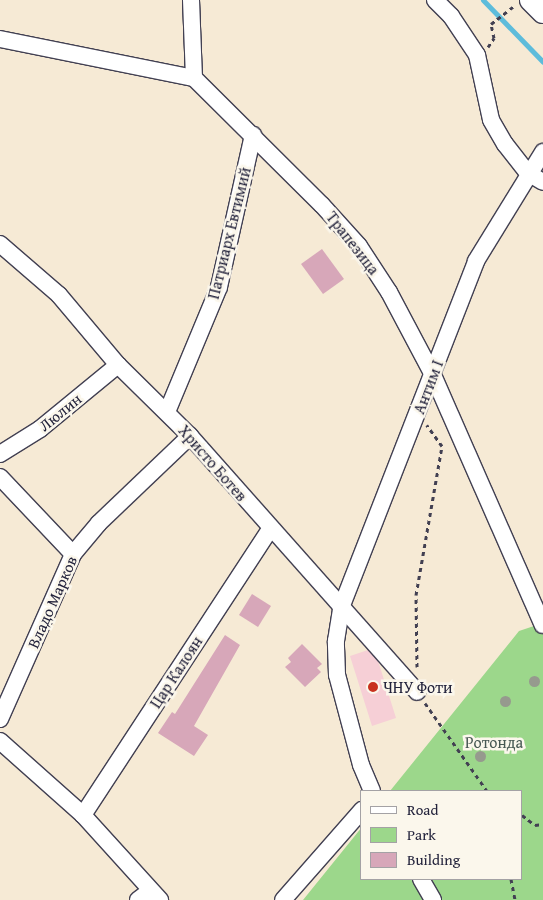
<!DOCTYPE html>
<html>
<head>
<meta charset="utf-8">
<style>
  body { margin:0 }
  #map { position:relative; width:543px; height:900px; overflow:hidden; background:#f6ead5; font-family:"Gentium Book Plus",serif }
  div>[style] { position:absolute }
  .built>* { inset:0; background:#f6cfd6 }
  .green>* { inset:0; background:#9cd78b }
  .stream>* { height:5px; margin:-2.5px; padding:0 2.5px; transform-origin:2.5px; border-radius:2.5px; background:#5dbcdb }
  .building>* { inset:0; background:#d7a7b9 }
  .path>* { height:3px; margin-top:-1.5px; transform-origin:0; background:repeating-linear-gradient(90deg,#424052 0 4px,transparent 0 8px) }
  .roads { filter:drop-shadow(1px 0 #424052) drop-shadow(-1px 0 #424052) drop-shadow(0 1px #424052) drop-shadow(0 -1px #424052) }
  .street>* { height:16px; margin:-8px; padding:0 8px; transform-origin:8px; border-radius:8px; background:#fff }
  .secondary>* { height:22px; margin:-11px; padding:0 11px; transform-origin:11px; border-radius:11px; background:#fff }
  .trees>* { width:11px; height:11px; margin:-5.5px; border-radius:50%; background:#969a8e }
  .dots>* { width:14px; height:14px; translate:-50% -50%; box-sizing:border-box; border:2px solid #fbf7ec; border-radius:50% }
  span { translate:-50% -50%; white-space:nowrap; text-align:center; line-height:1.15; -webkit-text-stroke:5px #fbf7ec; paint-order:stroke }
  .street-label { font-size:16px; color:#22223b }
  .poi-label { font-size:16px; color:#22223b }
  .left { translate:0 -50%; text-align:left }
  .park-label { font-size:16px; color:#475853 }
  .legend { position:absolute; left:360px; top:790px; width:162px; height:90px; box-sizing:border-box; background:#fbf7ec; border:1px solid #a4a2a5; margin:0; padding:6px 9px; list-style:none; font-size:15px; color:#22223b }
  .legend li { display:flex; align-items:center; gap:10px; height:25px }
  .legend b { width:25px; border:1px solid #a4a2a5 }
</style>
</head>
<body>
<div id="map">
  <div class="built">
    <i style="clip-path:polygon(374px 648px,396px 718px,372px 726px,350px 656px)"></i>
  </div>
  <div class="green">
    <i style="clip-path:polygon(543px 623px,543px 900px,303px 900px,362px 827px,362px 879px,522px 879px,522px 791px,390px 791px,519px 631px)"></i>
  </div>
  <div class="stream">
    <i style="left:483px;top:0;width:86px;rotate:45.9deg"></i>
  </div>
  <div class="building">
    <i style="clip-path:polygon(322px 249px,344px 279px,323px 294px,301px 264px)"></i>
    <i style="clip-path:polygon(252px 594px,271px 606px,258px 627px,239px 615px)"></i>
    <i style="clip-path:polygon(225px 635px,240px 645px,194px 726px,208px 735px,194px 756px,158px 733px,172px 712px,175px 714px)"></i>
    <i style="clip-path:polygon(302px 644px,322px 664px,317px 668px,321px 672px,305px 687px,285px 667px,291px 662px,288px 658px)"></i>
  </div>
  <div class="path">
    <i style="left:488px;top:47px;width:11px;rotate:-56deg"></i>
    <i style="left:494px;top:38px;width:14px;rotate:-102deg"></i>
    <i style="left:491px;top:24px;width:31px;rotate:-38deg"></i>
    <i style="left:417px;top:667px;width:72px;rotate:-90.8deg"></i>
    <i style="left:416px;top:595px;width:151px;rotate:-80.1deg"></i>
    <i style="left:442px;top:446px;width:26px;rotate:-126deg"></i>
    <i style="left:425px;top:703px;width:108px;rotate:54.8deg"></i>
    <i style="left:522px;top:815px;width:16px;rotate:38deg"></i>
    <i style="left:535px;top:825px;width:8px;rotate:-7deg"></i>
    <i style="left:511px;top:879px;width:21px;rotate:79deg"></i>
  </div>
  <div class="roads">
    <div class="street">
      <i style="left:191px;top:0;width:78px;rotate:87.8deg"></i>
      <i style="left:435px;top:0;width:23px;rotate:45deg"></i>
      <i style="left:451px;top:16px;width:47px;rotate:56.3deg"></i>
      <i style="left:477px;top:55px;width:66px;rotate:77.8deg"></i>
      <i style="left:491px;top:120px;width:28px;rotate:60deg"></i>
      <i style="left:505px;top:144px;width:37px;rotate:52deg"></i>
      <i style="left:528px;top:173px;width:17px;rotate:31deg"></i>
      <i style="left:0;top:39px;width:198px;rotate:11.4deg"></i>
      <i style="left:194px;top:78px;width:180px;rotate:44.8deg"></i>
      <i style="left:322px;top:205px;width:55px;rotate:47.9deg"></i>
      <i style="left:359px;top:246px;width:55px;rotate:56.9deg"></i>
      <i style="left:389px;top:292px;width:94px;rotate:62.1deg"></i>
      <i style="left:433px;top:375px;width:273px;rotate:66.3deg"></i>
      <i style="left:0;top:244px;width:78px;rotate:40.8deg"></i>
      <i style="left:59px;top:295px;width:92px;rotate:49.9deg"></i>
      <i style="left:118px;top:365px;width:101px;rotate:44.6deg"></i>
      <i style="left:190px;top:436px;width:342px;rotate:48.4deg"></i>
      <i style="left:167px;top:412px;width:135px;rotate:-67.4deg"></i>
      <i style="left:219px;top:287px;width:156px;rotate:-77.4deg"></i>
      <i style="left:0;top:454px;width:47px;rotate:-32deg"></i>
      <i style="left:40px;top:429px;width:101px;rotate:-39.4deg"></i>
      <i style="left:0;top:477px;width:106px;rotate:46.5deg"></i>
      <i style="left:0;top:719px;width:180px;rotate:-66.1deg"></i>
      <i style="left:73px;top:554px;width:40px;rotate:-50deg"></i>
      <i style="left:99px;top:523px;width:126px;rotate:-43.7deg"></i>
      <i style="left:0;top:741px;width:111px;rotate:41.7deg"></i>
      <i style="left:83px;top:815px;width:115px;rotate:47.8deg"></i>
      <i style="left:372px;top:791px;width:28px;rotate:-113deg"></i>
      <i style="left:361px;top:765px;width:93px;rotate:-104.9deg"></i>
      <i style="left:337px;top:675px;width:34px;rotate:-92deg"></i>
      <i style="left:336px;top:641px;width:33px;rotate:-81deg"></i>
      <i style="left:341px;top:608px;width:372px;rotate:-68.7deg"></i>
      <i style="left:476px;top:261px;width:128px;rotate:-58.4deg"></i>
      <i style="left:83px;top:815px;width:342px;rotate:-56.8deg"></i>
      <i style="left:421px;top:879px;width:24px;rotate:60deg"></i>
      <i style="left:138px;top:900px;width:15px;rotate:-37deg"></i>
      <i style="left:283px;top:900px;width:120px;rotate:-48.7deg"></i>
    </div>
    <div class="secondary">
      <i style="left:531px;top:0;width:17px;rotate:45deg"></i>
    </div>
  </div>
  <div class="trees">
    <i style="left:534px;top:681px"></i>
    <i style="left:505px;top:701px"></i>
    <i style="left:480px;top:756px"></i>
  </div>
  <div class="dots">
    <i style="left:373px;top:687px;background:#c8321e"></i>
  </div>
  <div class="street-label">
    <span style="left:229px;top:233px;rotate:-76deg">Патриарх Евтимий</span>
    <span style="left:353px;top:243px;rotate:52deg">Трапезица</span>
    <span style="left:428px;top:387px;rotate:-69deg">Антим I</span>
    <span style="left:60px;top:412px;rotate:-39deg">Люлин</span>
    <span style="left:213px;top:463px;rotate:49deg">Христо Ботев</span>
    <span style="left:52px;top:602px;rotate:-66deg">Владо Марков</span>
    <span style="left:176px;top:672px;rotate:-57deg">Цар Калоян</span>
  </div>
  <div class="poi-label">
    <span class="left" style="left:383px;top:687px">ЧНУ Фоти</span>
  </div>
  <div class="park-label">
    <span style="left:494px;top:742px">Ротонда</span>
  </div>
  <ul class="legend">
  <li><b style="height:6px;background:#fff"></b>Road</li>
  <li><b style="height:14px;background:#9cd78b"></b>Park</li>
  <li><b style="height:14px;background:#d7a7b9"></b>Building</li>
  </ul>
</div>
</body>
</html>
